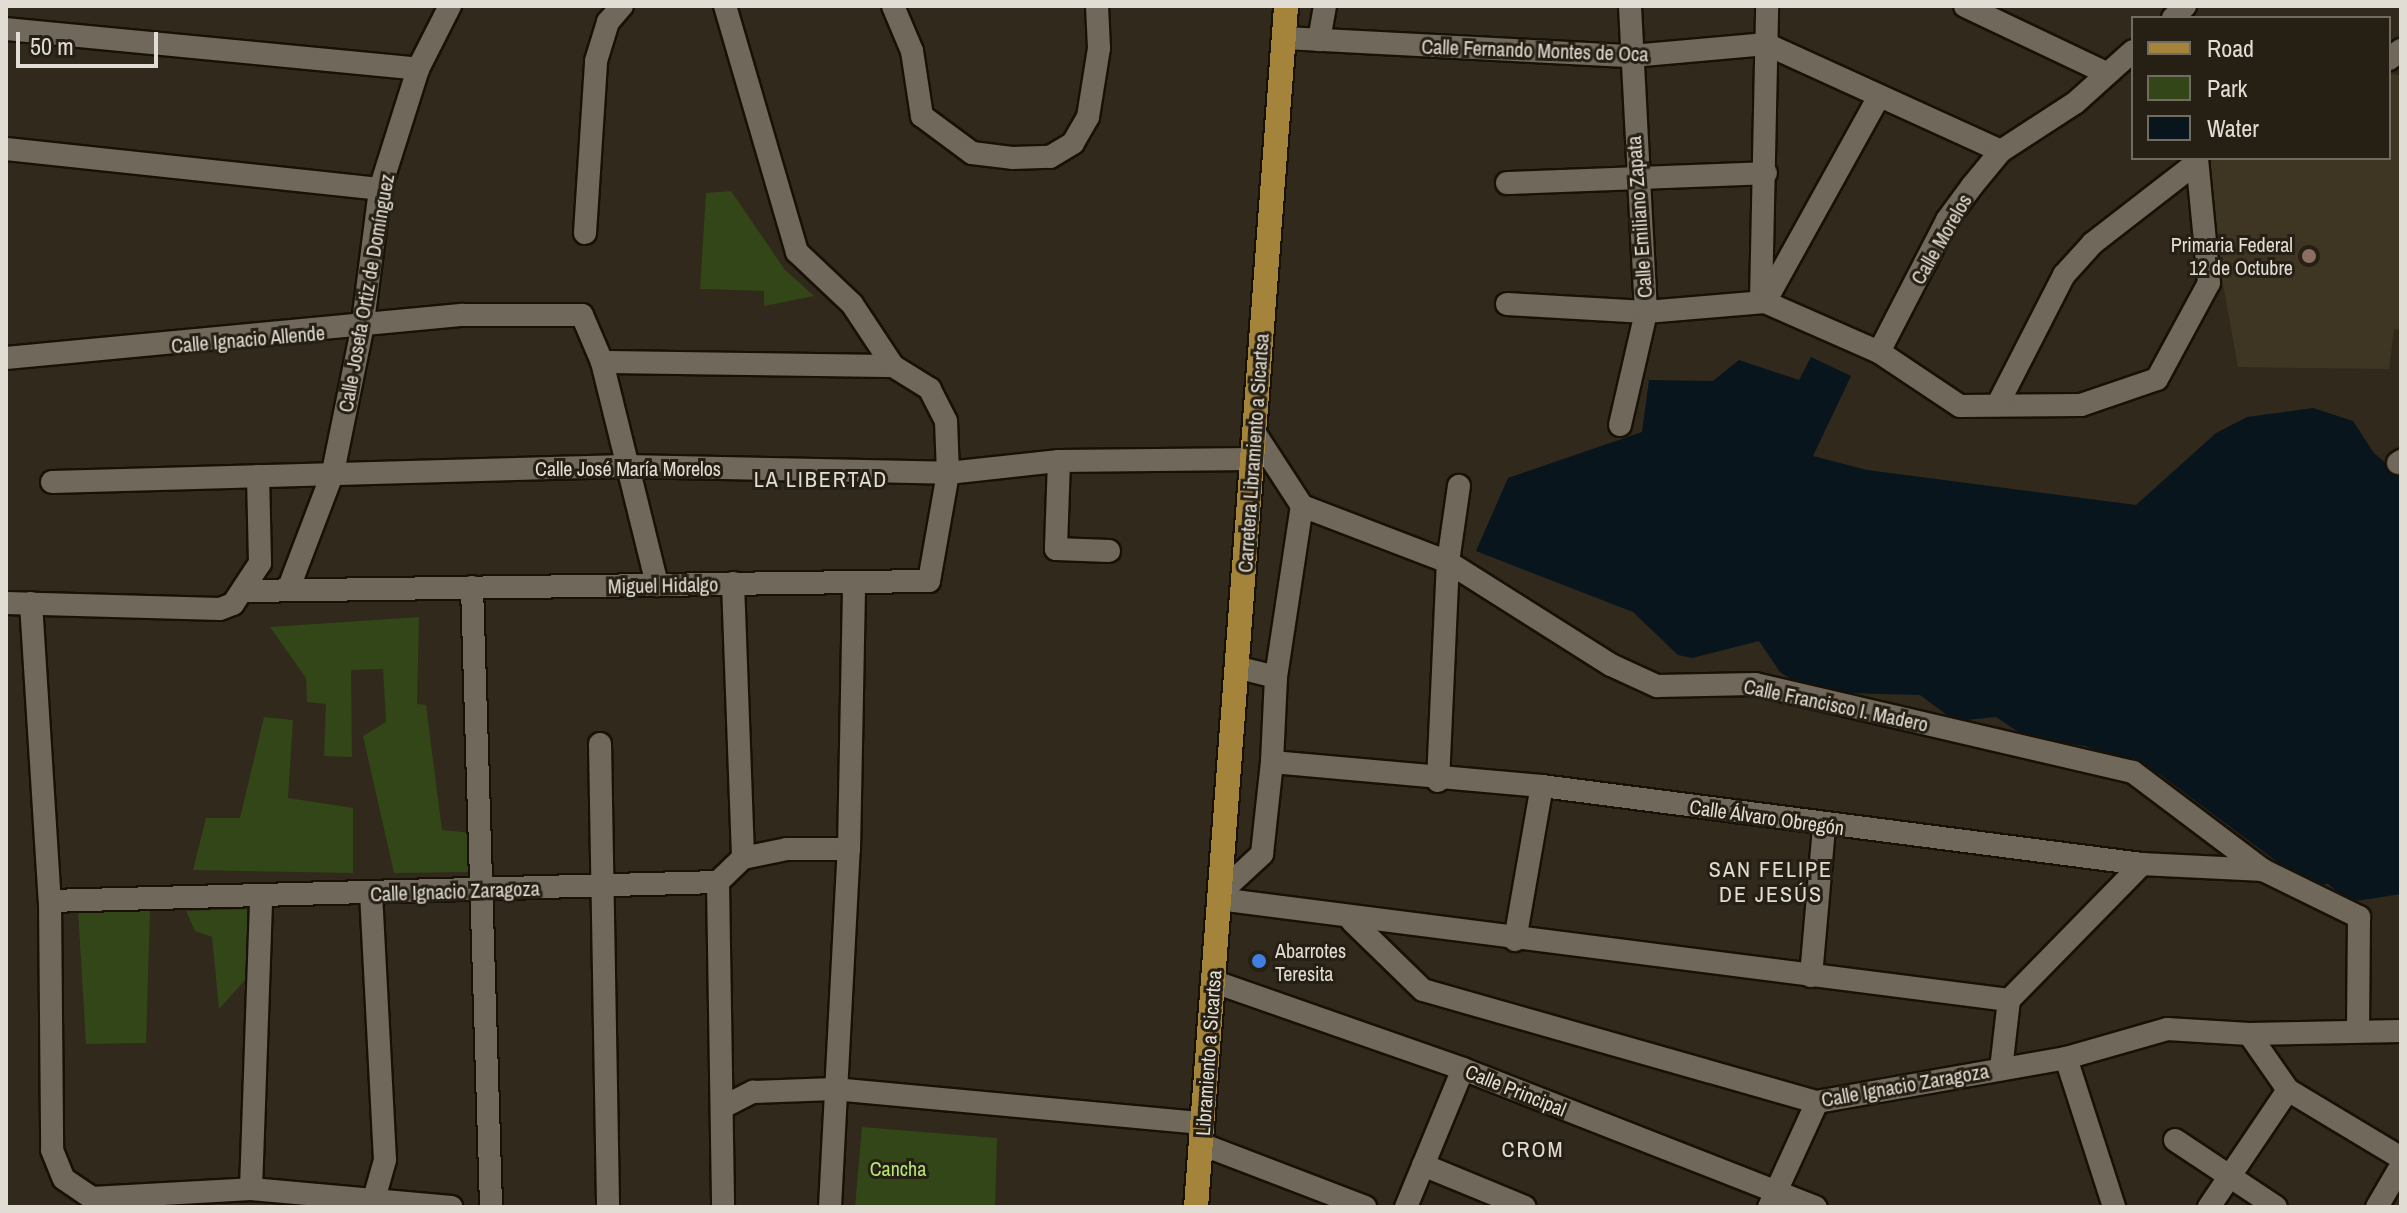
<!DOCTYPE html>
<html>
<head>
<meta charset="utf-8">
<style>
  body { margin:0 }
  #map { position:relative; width:2407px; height:1213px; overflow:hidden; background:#30291c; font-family:"Archivo Narrow",sans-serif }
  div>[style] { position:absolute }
  .built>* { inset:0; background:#3f3523 }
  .green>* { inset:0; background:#324617 }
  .water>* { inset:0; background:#08151d }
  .roads { filter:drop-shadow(2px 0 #181106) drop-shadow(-2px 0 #181106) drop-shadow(0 2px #181106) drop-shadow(0 -2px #181106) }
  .minor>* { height:22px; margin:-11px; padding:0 11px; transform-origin:11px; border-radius:11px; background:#70685a }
  .major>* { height:24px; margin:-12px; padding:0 12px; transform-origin:12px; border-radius:12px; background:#a4833b }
  .dots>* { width:22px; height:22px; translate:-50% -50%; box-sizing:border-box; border:4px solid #261f13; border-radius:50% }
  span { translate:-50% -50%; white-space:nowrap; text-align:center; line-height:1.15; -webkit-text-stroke:6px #261f13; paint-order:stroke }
  .street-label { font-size:20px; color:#e1dcd4 }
  .poi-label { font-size:20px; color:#e1dcd4 }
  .right { translate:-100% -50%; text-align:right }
  .left { translate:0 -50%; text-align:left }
  .park-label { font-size:20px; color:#b4e774 }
  .neighbourhood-label { font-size:22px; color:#e1dcd4; letter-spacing:2px }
  .frame { position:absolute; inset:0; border:8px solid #e1dcd4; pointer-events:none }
  .legend { position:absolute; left:2131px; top:16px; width:260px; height:144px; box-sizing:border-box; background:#261f13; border:2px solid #716b60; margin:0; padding:10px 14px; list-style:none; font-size:24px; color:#e1dcd4 }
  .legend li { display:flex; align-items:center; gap:16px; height:40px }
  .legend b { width:40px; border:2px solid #716b60 }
  .scale { position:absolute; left:16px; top:32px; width:142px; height:36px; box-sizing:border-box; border:4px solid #e1dcd4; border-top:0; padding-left:10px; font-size:24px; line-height:28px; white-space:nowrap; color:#e1dcd4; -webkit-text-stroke:6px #261f13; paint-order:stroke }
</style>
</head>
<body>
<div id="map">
  <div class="built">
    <i style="clip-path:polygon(2389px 73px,2401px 76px,2401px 330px,2394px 329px,2389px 369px,2238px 367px,2205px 184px,2212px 158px,2389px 158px)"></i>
  </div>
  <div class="green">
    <i style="clip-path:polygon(731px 191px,785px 270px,814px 296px,764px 306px,764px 291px,700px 289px,706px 193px)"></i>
    <i style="clip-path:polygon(419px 617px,417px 704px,426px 705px,442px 830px,473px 833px,472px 872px,394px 873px,363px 736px,386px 722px,383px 669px,351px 670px,352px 757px,324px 756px,326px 704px,307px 702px,306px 678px,270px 627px)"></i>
    <i style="clip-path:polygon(264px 717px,293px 720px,288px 798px,353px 808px,353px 873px,193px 870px,206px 818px,240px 818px)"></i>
    <i style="clip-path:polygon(251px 909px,247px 978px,219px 1009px,212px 937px,195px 931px,186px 911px)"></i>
    <i style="clip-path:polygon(78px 910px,150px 910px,146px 1043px,86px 1044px)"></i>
    <i style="clip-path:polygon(862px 1127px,997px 1138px,995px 1207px,855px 1207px)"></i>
  </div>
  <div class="water">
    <i style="clip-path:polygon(1811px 357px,1851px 376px,1813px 456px,1867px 470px,2136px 505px,2216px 433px,2247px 417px,2313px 408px,2353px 421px,2374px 453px,2401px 476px,2401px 894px,2350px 902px,2328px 884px,2308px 885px,2158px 773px,2085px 746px,2026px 737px,1996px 717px,1955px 721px,1920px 695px,1811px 692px,1780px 672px,1759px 641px,1692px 658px,1678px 655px,1633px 612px,1476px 551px,1508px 478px,1642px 432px,1649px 380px,1713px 381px,1739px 360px,1799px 380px)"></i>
  </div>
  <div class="roads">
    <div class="minor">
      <i style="left:893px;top:6px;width:49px;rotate:67.1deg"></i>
      <i style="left:912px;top:51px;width:66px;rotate:81.3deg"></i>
      <i style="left:922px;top:116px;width:62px;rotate:36.5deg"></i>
      <i style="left:972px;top:153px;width:40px;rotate:7.1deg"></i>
      <i style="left:1012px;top:158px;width:38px;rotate:-2deg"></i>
      <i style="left:1050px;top:157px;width:27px;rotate:-31deg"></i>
      <i style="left:1073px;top:143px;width:30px;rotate:-60deg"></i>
      <i style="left:1088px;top:117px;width:70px;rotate:-80.9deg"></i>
      <i style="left:1099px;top:48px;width:42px;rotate:-92.7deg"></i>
      <i style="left:1965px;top:6px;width:156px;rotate:25.4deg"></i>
      <i style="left:2173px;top:18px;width:17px;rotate:-45deg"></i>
      <i style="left:6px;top:29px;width:414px;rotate:5.5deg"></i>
      <i style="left:1285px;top:38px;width:347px;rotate:3deg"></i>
      <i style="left:1632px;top:56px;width:135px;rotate:-5.1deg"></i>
      <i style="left:1766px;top:44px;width:258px;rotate:24.5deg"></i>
      <i style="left:1319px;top:40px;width:35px;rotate:-80deg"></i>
      <i style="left:2389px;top:59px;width:15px;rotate:-37deg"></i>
      <i style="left:6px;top:149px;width:376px;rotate:6.1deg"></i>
      <i style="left:1507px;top:183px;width:259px;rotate:-2.2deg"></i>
      <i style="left:585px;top:233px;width:172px;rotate:-86.3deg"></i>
      <i style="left:596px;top:61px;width:41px;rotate:-72.9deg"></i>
      <i style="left:608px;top:22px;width:21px;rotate:-49deg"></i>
      <i style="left:1761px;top:301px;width:295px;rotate:-88.8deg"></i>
      <i style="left:1765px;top:302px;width:235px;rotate:-61deg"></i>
      <i style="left:1507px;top:304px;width:139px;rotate:3.3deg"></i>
      <i style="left:1646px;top:312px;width:119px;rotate:-4.8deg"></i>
      <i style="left:1765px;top:302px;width:124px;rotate:23.7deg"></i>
      <i style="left:1879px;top:352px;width:97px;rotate:33.7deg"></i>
      <i style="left:1960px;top:406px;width:121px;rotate:-0.5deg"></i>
      <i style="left:2081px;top:405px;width:80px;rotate:-18.9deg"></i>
      <i style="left:2157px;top:379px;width:109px;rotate:-61.6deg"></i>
      <i style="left:2209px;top:283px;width:126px;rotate:-95.5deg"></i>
      <i style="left:1879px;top:352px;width:148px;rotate:-62.7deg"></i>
      <i style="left:1947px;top:220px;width:42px;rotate:-53.7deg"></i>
      <i style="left:1972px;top:186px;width:45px;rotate:-50.4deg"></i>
      <i style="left:2001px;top:151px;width:88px;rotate:-33deg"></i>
      <i style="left:2075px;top:103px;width:78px;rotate:-41.9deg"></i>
      <i style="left:6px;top:358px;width:459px;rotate:-5.4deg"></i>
      <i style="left:463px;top:315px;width:119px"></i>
      <i style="left:582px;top:315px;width:51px;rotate:66.9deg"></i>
      <i style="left:602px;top:362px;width:230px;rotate:76.1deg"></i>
      <i style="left:602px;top:362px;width:291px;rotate:0.8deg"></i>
      <i style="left:1999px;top:402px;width:143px;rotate:-62.9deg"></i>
      <i style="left:2064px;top:275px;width:43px;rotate:-47.8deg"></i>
      <i style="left:2093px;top:243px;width:130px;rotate:-37.8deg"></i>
      <i style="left:1620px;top:425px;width:116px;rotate:-77deg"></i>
      <i style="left:1646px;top:312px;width:306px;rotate:-93deg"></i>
      <i style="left:1254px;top:432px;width:88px;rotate:57deg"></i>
      <i style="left:1302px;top:506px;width:156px;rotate:21deg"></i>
      <i style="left:1448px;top:562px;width:193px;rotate:32.3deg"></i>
      <i style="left:1611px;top:665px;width:51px;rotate:24.5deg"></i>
      <i style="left:1657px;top:686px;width:98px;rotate:-1.2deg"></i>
      <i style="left:1755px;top:684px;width:388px;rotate:13.1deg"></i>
      <i style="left:2133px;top:772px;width:163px;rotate:37deg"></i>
      <i style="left:2263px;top:870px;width:107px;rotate:26.1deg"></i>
      <i style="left:2359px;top:917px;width:113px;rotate:90.5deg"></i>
      <i style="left:1059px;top:461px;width:88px;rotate:92deg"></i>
      <i style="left:1056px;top:549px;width:53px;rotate:2.2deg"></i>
      <i style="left:2398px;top:463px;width:4px;rotate:-34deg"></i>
      <i style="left:52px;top:482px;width:574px;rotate:-1.6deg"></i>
      <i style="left:626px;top:466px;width:322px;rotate:1.2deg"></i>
      <i style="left:948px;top:473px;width:112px;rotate:-6.2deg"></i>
      <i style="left:1059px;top:461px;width:193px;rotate:-0.6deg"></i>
      <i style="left:733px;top:583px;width:275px;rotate:87.9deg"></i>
      <i style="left:472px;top:587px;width:620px;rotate:88.24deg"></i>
      <i style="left:288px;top:590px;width:126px;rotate:-69.1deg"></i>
      <i style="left:333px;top:472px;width:145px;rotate:-78.5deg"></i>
      <i style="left:362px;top:330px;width:142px;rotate:-82.7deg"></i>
      <i style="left:380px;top:189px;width:126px;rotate:-72.4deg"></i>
      <i style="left:418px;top:69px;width:71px;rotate:-63.1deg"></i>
      <i style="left:245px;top:591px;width:684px;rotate:-0.84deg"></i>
      <i style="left:929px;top:581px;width:110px;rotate:-80deg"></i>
      <i style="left:948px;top:473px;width:52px;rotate:-92.2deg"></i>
      <i style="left:946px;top:421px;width:36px;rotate:-117deg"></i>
      <i style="left:930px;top:389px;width:44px;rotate:-148.1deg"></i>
      <i style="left:893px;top:366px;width:74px;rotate:-123.5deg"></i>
      <i style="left:852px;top:304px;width:76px;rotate:-136.6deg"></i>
      <i style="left:797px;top:252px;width:256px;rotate:-106.3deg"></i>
      <i style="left:6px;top:603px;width:214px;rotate:1.6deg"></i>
      <i style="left:220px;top:609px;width:14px;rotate:-21deg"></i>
      <i style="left:233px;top:604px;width:49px;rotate:-56.6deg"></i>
      <i style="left:260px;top:563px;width:87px;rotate:-91.3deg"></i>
      <i style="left:31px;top:603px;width:299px;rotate:86.4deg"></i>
      <i style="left:50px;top:901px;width:249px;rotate:89.5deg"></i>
      <i style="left:52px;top:1150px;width:31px;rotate:68deg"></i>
      <i style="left:64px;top:1179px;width:34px;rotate:34deg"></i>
      <i style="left:92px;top:1198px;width:159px;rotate:-3.2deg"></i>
      <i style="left:251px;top:1189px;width:201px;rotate:5.1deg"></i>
      <i style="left:1276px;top:677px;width:173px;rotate:-81.4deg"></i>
      <i style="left:600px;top:744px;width:463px;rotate:89deg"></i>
      <i style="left:1272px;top:762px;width:271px;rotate:5.1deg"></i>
      <i style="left:1542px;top:786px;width:605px;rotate:7.41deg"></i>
      <i style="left:2142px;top:864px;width:121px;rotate:2.8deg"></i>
      <i style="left:1438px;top:781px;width:219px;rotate:-87.4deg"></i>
      <i style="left:1448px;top:562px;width:77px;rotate:-81.8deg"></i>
      <i style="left:718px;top:882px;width:325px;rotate:89.1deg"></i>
      <i style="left:371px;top:893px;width:267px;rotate:87deg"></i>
      <i style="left:385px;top:1160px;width:41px;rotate:105.8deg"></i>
      <i style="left:1219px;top:894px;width:59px;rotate:-42.9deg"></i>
      <i style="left:1262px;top:854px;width:93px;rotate:-83.8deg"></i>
      <i style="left:1272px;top:762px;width:85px;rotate:-87.3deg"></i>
      <i style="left:1276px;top:677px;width:41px;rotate:-166deg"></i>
      <i style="left:1219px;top:899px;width:796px;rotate:7.29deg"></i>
      <i style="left:2009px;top:1000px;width:190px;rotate:-45.6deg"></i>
      <i style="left:50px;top:901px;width:668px;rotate:-1.63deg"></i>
      <i style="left:718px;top:882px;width:35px;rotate:-44deg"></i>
      <i style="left:743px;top:858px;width:45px;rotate:-11.6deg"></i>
      <i style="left:787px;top:849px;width:62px"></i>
      <i style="left:1352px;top:921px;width:99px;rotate:44.2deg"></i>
      <i style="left:1423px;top:990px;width:410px;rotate:15.9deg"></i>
      <i style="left:1817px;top:1102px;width:253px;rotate:-10deg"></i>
      <i style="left:2066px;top:1058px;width:105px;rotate:-16deg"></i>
      <i style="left:2167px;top:1029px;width:82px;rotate:3.5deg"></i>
      <i style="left:2249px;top:1034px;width:152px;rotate:-1.1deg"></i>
      <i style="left:1515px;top:940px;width:156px;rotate:-80.1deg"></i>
      <i style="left:1811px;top:976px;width:151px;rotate:-85deg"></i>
      <i style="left:1212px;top:981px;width:266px;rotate:19.3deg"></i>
      <i style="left:1463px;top:1069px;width:379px;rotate:21.4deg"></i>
      <i style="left:2249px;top:1034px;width:68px;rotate:55.1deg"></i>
      <i style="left:2288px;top:1090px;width:132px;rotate:31deg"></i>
      <i style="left:2066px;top:1058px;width:157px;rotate:72.1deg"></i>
      <i style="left:2001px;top:1069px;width:69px;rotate:-83.4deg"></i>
      <i style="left:723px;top:1107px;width:34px;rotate:-27deg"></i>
      <i style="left:753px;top:1092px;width:81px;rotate:-2.1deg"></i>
      <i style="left:834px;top:1089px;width:369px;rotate:5.3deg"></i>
      <i style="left:2175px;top:1140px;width:121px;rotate:33.6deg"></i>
      <i style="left:1201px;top:1144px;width:176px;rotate:21deg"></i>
      <i style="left:1423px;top:1165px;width:110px;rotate:22.4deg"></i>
      <i style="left:251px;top:1189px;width:293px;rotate:-88deg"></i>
      <i style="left:830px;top:1207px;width:359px;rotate:-87deg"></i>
      <i style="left:849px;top:849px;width:267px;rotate:-88.9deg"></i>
      <i style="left:1406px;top:1207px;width:149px;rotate:-67.6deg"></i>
      <i style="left:1769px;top:1207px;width:115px;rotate:-65.4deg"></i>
      <i style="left:2209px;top:1207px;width:141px;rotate:-56deg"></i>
      <i style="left:2377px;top:1207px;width:48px;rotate:-59.7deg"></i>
    </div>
    <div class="major">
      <i style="left:1196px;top:1207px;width:1204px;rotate:-85.71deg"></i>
    </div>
  </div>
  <div class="dots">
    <i style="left:2309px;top:256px;background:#8d6e63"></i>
    <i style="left:1259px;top:961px;background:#3f7fe0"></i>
  </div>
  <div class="street-label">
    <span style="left:1535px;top:50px;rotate:2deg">Calle Fernando Montes de Oca</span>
    <span style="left:1639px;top:217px;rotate:-94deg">Calle Emiliano Zapata</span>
    <span style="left:1941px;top:239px;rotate:-60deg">Calle Morelos</span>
    <span style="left:366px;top:293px;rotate:-80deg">Calle Josefa Ortiz de Domínguez</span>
    <span style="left:248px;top:339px;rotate:-5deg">Calle Ignacio Allende</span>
    <span style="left:1253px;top:453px;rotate:-86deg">Carretera Libramiento a Sicartsa</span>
    <span style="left:628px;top:468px">Calle José María Morelos</span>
    <span style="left:663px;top:585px;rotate:-1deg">Miguel Hidalgo</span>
    <span style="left:1836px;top:705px;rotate:12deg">Calle Francisco I. Madero</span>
    <span style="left:1767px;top:817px;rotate:8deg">Calle Álvaro Obregón</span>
    <span style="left:455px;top:891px;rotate:-2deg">Calle Ignacio Zaragoza</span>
    <span style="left:1208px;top:1053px;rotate:-86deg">Libramiento a Sicartsa</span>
    <span style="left:1905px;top:1085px;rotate:-10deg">Calle Ignacio Zaragoza</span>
    <span style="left:1516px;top:1090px;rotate:22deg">Calle Principal</span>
  </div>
  <div class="poi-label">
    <span class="right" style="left:2293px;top:256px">Primaria Federal<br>12 de Octubre</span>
    <span class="left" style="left:1275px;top:962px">Abarrotes<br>Teresita</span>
  </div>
  <div class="park-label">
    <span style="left:898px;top:1168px">Cancha</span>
  </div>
  <div class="neighbourhood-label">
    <span style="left:821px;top:480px">LA LIBERTAD</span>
    <span style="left:1771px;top:882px">SAN FELIPE<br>DE JESÚS</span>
    <span style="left:1533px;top:1150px">CROM</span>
  </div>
  <div class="frame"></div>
  <ul class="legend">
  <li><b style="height:10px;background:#a4833b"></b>Road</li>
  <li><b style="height:22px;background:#324617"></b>Park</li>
  <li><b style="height:22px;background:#08151d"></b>Water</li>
  </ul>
  <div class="scale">50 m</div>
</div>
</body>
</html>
